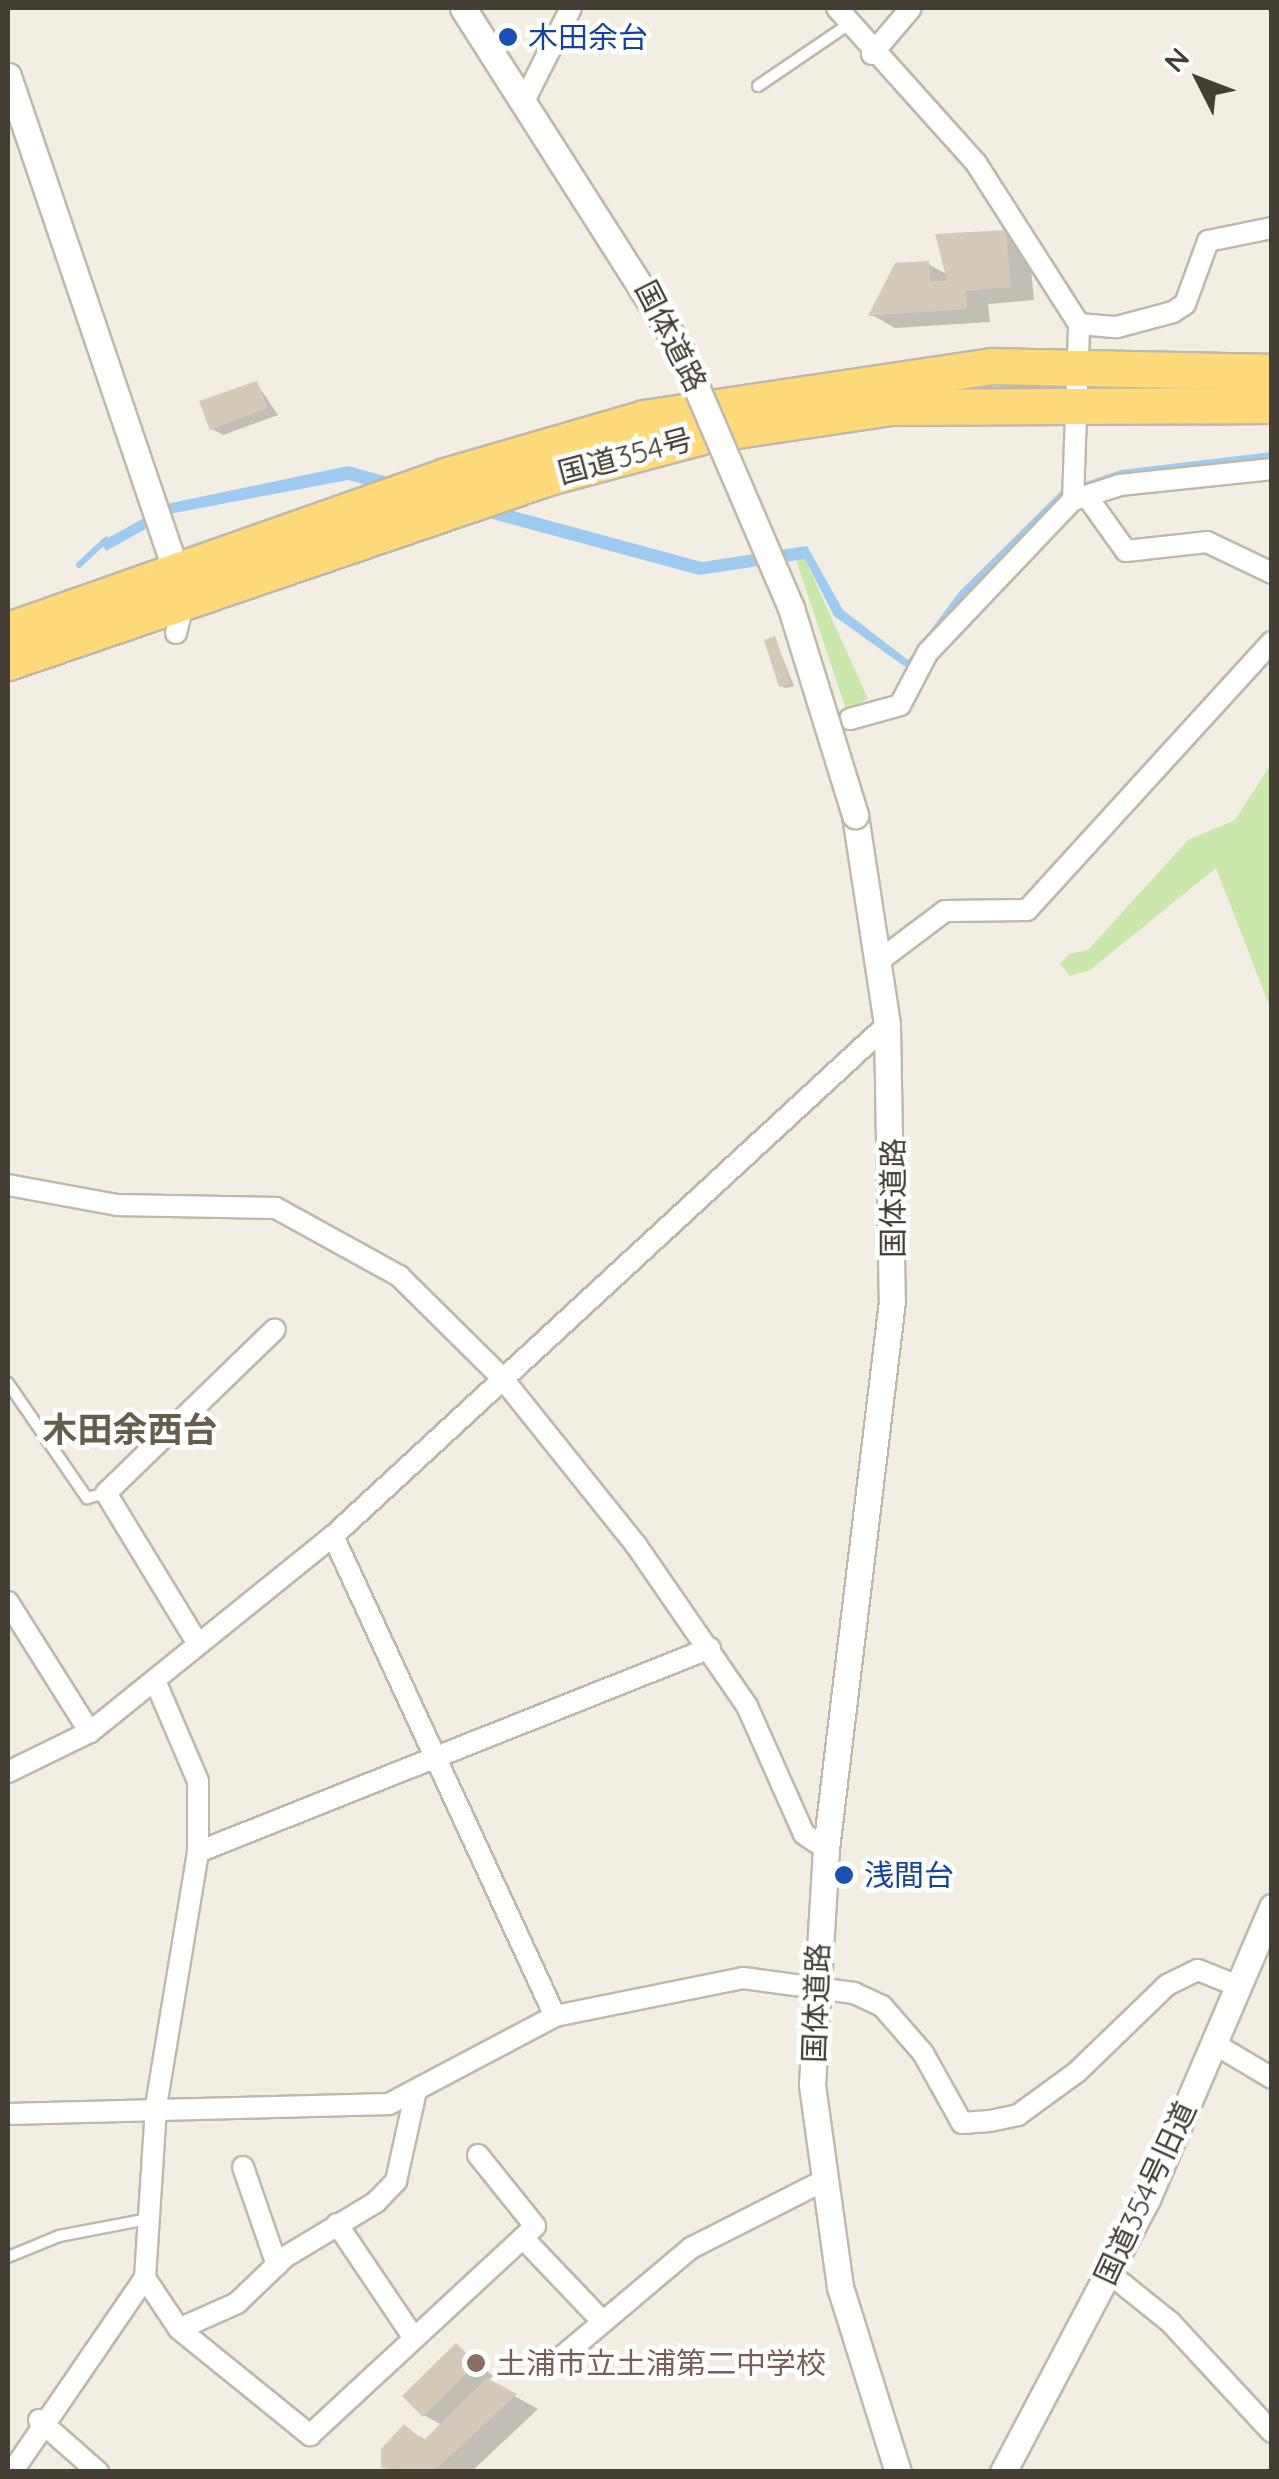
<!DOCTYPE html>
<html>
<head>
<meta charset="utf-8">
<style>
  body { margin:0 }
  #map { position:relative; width:1279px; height:2479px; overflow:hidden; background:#f2eee4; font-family:Quicksand,"Noto Sans JP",sans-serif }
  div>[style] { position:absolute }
  .green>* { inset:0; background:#cae7ac }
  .water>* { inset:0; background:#9fcbf0 }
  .shadow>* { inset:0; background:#0003 }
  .stream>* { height:6px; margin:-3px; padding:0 3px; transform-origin:3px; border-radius:3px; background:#9fcbf0 }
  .building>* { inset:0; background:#d3cab9 }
  .roads { filter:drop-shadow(2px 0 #c0b9a9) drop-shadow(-2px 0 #c0b9a9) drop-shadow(0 2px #c0b9a9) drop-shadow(0 -2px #c0b9a9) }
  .service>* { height:10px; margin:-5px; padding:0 5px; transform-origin:5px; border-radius:5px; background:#fff }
  .minor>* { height:20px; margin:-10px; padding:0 10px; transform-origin:10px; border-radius:10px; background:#fff }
  .tertiary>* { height:25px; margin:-12.5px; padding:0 12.5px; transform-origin:12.5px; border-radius:12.5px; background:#fff }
  .trunk>* { height:35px; margin:-17.5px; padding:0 17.5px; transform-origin:17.5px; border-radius:17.5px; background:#feda7a }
  .bridges { filter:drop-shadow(2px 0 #c0b9a9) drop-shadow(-2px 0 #c0b9a9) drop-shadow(0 2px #c0b9a9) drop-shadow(0 -2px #c0b9a9) }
  .tertiary-bridge>* { height:25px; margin:-12.5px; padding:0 12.5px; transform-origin:12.5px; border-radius:12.5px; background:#fff }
  .dots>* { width:28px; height:28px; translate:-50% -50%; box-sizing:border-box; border:5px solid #fff; border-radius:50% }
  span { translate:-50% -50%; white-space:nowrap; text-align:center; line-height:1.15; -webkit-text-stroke:9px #fff; paint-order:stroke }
  .transit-label { font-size:30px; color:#164399 }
  .left { translate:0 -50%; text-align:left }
  .street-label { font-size:30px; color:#443e34 }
  .education-label { font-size:30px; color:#785e54 }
  .quarter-label { font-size:35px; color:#675d4b; font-weight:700 }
  .frame { position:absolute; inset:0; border:10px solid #443e34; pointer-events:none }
  .north { position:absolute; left:1149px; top:30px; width:100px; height:100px; -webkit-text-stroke:8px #fff; paint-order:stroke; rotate:312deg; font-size:28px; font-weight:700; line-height:40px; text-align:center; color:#443e34 }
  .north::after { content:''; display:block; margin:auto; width:35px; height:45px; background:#443e34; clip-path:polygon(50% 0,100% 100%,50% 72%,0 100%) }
</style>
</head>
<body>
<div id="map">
  <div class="green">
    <i style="clip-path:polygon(805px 559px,868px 699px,846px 709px,796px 560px)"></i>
    <i style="clip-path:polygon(1271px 764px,1271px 1010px,1216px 868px,1090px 970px,1070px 976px,1060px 964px,1069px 954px,1088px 950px,1188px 840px,1235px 820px)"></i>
  </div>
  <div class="water">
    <i style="clip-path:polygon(1271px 452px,1271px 463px,1081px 492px,911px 671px,834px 616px,805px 559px,699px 575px,348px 480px,174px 513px,106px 551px,101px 542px,171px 503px,348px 466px,702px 562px,807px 546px,843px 610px,908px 660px,960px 591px,1062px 490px,1121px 470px)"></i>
  </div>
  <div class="shadow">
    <i style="clip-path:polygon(1006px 233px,1029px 247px,1034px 300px,988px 304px,990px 322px,895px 328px,872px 315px,928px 264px,948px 275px)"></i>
    <i style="clip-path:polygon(257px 384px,278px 415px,223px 435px,212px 429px)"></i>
    <i style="clip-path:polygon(775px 639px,794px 686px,786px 688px,781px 686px)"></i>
    <i style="clip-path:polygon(457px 2346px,493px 2376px,487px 2381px,538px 2409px,471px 2472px,388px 2472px,383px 2450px,405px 2428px,427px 2441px,442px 2425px,424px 2415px)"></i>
  </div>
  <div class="stream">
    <i style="left:79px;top:565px;width:37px;rotate:-43deg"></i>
  </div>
  <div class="building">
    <i style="clip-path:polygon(1006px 230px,1011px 287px,966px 291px,967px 309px,868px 316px,895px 263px,929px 261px,930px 281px,947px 281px,935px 234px)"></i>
    <i style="clip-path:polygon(257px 381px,268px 408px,210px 430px,199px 401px)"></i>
    <i style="clip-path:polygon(775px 636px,791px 684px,779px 687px,764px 640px)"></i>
    <i style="clip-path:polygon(456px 2343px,477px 2364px,423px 2417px,402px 2396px)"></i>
    <i style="clip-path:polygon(487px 2378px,517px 2394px,433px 2472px,381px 2468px,381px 2449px,404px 2424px,423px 2441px)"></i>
  </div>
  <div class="roads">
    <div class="service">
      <i style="left:758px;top:86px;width:110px;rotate:-34.3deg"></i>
      <i style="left:8px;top:1383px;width:140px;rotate:55.5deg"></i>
      <i style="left:87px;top:1498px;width:20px;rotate:-15deg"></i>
      <i style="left:8px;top:2257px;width:55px;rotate:-22.4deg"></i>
      <i style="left:59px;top:2236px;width:86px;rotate:-10.8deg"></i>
    </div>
    <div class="minor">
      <i style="left:837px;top:8px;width:208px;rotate:48.1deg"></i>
      <i style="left:976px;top:163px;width:191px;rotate:57.4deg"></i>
      <i style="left:872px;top:54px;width:60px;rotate:-49.7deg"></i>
      <i style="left:526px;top:97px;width:100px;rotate:-63.2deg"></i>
      <i style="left:1088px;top:498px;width:65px;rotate:54.4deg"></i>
      <i style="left:1126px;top:551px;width:81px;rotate:-6.3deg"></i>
      <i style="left:1207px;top:542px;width:72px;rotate:25.5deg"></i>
      <i style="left:1073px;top:500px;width:176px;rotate:-88deg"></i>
      <i style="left:1079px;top:324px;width:38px;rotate:5deg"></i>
      <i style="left:1117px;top:327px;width:58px;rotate:-15deg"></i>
      <i style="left:1173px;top:312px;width:14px;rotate:-34deg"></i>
      <i style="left:1185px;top:304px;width:67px;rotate:-69.9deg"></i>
      <i style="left:1208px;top:241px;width:65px;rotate:-11.5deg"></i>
      <i style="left:176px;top:633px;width:30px;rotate:-76deg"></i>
      <i style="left:850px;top:719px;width:52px;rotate:-15.6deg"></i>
      <i style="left:900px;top:705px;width:60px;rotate:-62.2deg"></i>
      <i style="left:928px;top:652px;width:210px;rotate:-46.4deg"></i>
      <i style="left:1073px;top:500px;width:49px;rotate:-17.7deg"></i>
      <i style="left:1120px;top:485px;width:153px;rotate:-6deg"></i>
      <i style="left:880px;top:960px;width:81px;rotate:-37deg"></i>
      <i style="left:945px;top:911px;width:82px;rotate:-0.7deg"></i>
      <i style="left:1027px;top:910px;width:363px;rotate:-47.6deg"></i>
      <i style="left:8px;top:1185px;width:111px;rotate:10.4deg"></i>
      <i style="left:117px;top:1205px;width:159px;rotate:1.1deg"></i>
      <i style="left:276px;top:1208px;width:141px;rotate:28.9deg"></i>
      <i style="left:399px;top:1276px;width:146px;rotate:44.7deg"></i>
      <i style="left:503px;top:1379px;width:213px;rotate:51.3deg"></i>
      <i style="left:636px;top:1545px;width:196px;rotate:55.4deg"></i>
      <i style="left:747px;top:1706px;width:140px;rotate:66deg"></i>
      <i style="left:804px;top:1834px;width:27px;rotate:34deg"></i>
      <i style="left:333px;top:1536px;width:529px;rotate:65.18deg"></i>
      <i style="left:8px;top:1602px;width:154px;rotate:57.8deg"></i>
      <i style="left:195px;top:1639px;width:171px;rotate:-121.4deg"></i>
      <i style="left:106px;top:1493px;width:235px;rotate:-44.1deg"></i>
      <i style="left:8px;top:1772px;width:91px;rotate:-26deg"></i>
      <i style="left:90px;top:1732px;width:312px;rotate:-38.9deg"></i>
      <i style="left:333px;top:1536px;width:754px;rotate:-42.69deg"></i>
      <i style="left:198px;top:1852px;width:551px;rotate:-21.72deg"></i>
      <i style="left:1213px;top:2043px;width:69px;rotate:30.7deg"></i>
      <i style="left:8px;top:2114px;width:381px;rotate:-1.5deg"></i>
      <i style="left:389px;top:2104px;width:188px;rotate:-27.9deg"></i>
      <i style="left:555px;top:2016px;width:192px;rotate:-11.4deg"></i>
      <i style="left:743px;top:1978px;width:112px;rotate:7.7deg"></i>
      <i style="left:854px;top:1993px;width:31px;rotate:25deg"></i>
      <i style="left:882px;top:2006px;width:62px;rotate:48.9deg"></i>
      <i style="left:923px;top:2053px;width:80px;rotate:60.9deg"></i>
      <i style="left:962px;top:2123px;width:28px;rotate:-4deg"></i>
      <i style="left:990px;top:2121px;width:29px;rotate:-12deg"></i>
      <i style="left:1018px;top:2115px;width:73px;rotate:-36.1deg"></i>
      <i style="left:1077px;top:2072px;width:125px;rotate:-44deg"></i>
      <i style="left:1167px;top:1985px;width:34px;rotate:-26deg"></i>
      <i style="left:1198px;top:1970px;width:43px;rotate:21.8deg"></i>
      <i style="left:478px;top:2155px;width:91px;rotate:51.2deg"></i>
      <i style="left:535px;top:2226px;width:17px;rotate:135deg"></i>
      <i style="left:243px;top:2167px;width:104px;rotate:70.9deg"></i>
      <i style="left:337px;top:2224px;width:138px;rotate:56deg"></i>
      <i style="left:1109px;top:2273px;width:78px;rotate:38.8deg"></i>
      <i style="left:1170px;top:2322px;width:150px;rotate:47.2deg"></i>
      <i style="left:145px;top:2278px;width:61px;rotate:56.3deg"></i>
      <i style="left:179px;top:2329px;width:169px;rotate:39deg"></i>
      <i style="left:310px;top:2435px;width:290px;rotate:-42.8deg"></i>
      <i style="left:523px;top:2238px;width:116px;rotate:46.4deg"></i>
      <i style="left:179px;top:2329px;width:64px;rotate:-24.1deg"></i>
      <i style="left:237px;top:2303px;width:66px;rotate:-43.8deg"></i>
      <i style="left:285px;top:2257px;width:106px;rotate:-31.1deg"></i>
      <i style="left:376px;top:2202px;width:29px;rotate:-46deg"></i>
      <i style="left:396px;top:2181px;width:88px;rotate:-77.5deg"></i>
      <i style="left:558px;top:2360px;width:174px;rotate:-40.1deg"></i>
      <i style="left:691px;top:2248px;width:148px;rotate:-26.9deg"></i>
      <i style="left:39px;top:2420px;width:79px;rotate:41.4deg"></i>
      <i style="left:12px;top:2472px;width:235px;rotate:-55.6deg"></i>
      <i style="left:145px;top:2278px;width:172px;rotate:-86.3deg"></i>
      <i style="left:156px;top:2106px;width:257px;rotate:-80.6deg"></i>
      <i style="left:198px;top:1852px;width:71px;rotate:-90deg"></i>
      <i style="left:198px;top:1781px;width:107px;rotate:-113.2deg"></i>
    </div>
    <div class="tertiary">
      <i style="left:463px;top:8px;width:404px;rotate:57.5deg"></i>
      <i style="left:8px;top:76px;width:539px;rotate:71.26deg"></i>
      <i style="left:855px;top:815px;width:212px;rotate:81.3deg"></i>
      <i style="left:887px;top:1025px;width:276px;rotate:89deg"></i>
      <i style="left:892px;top:1301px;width:552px;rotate:96.87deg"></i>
      <i style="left:826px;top:1849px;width:236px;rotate:93.4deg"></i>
      <i style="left:812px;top:2085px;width:204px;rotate:82.1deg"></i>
      <i style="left:840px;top:2287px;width:194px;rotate:72.6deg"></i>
      <i style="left:1003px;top:2472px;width:309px;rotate:-62.2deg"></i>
      <i style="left:1147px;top:2199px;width:318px;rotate:-66.8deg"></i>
    </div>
    <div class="trunk">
      <i style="left:8px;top:630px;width:463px;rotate:-19.4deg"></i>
      <i style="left:445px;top:476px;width:207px;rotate:-16.2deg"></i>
      <i style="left:644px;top:418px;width:351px;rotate:-8.5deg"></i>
      <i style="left:991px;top:366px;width:281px;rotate:1.2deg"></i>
      <i style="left:8px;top:662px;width:575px;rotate:-18.88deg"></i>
      <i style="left:552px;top:476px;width:163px;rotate:-14.9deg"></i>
      <i style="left:710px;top:434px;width:183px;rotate:-8.5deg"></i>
      <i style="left:891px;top:407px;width:381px;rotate:-0.3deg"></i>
    </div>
  </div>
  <div class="bridges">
    <div class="tertiary-bridge">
      <i style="left:680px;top:349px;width:282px;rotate:66.8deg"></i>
      <i style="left:791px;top:608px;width:217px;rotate:72.8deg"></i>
    </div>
  </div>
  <div class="dots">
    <i style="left:508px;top:37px;background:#1a4fb4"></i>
    <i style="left:844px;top:1875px;background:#1a4fb4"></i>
    <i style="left:476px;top:2363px;background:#8d6e63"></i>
  </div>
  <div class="transit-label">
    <span class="left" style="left:528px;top:37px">木田余台</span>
    <span class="left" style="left:864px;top:1875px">浅間台</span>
  </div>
  <div class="street-label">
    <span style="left:671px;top:336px;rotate:63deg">国体道路</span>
    <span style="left:625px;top:456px;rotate:-15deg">国道354号</span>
    <span style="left:893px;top:1198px;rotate:-90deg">国体道路</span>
    <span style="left:816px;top:2003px;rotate:-88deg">国体道路</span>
    <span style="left:1145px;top:2193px;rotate:-65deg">国道354号旧道</span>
  </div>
  <div class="education-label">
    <span class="left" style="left:496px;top:2363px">土浦市立土浦第二中学校</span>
  </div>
  <div class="quarter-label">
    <span style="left:130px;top:1429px">木田余西台</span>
  </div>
  <div class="frame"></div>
  <div class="north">N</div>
</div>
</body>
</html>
